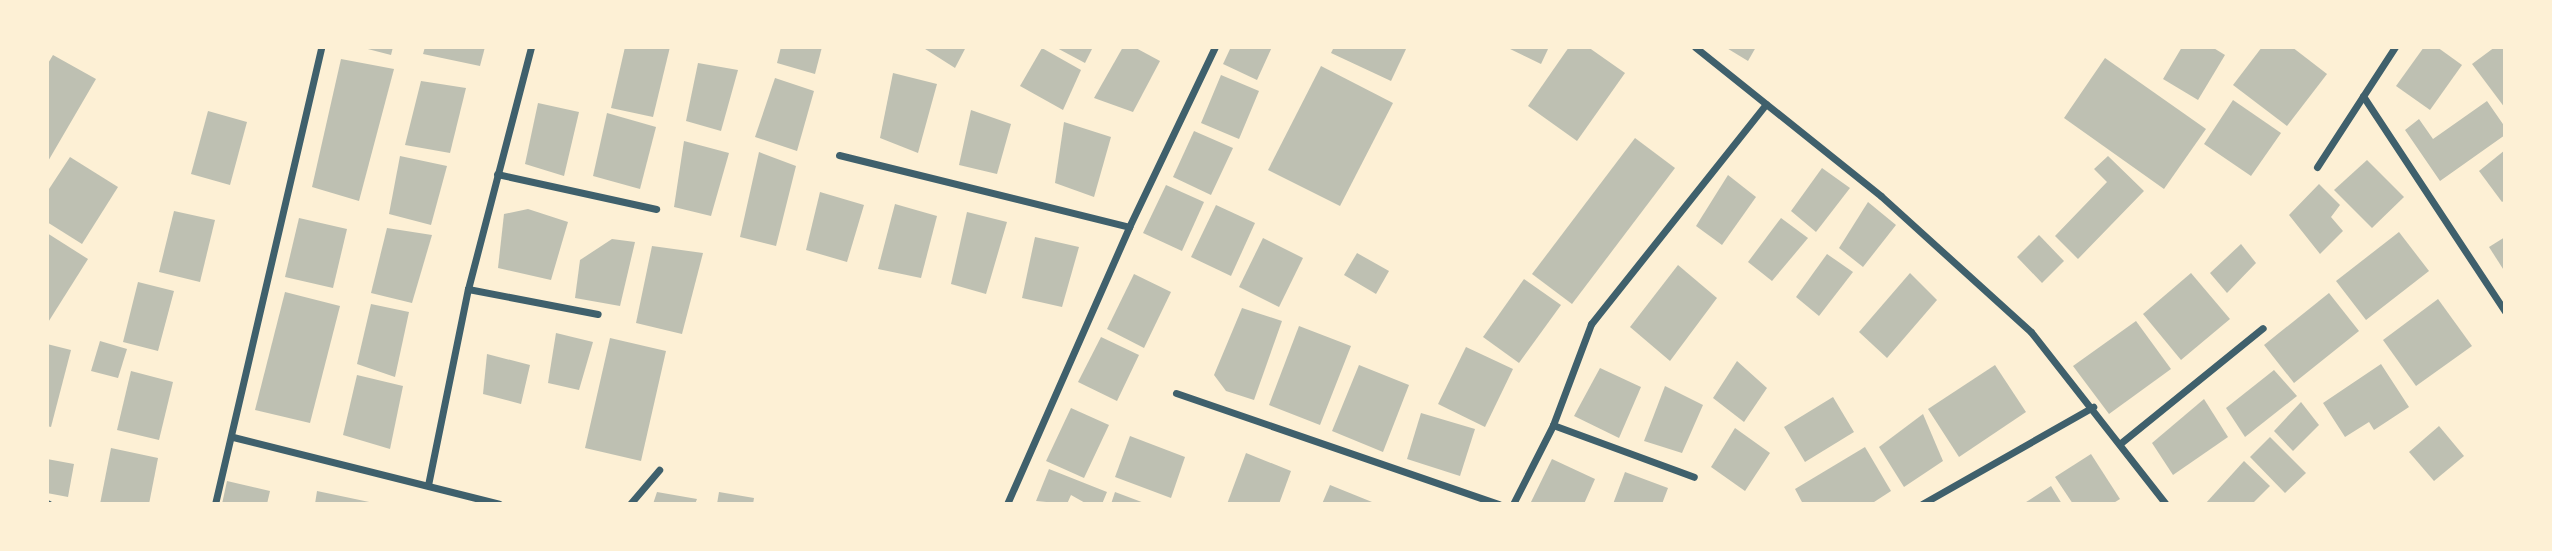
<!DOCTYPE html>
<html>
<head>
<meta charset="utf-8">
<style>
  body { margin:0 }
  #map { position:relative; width:2552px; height:551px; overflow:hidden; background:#fdf0d5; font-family:"Noto Sans",sans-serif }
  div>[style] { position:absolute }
  .building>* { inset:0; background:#bec0b2 }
  .minor>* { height:7px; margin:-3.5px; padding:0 3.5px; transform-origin:3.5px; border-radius:3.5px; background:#3f606c }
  span { translate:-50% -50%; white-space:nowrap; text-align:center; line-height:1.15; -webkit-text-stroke:5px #fdf0d5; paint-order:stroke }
  .frame { position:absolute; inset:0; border:49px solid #fdf0d5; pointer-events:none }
</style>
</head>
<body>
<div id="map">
  <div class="building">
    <i style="clip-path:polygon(360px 47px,393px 47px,391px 55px)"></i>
    <i style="clip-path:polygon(425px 47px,485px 47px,480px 66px,423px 54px)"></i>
    <i style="clip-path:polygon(625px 47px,670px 47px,653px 117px,611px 108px)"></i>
    <i style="clip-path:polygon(781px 47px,822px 47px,815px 74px,777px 63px)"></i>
    <i style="clip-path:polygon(922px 47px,966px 47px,955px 68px)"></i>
    <i style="clip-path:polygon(1055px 47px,1093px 47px,1085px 63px)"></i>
    <i style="clip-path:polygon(1123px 47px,1134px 47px,1160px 61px,1133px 112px,1094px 98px)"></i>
    <i style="clip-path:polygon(1231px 47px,1272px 47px,1257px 80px,1223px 64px)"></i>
    <i style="clip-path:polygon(1334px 47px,1407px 47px,1391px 81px,1331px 53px)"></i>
    <i style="clip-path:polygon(1506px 47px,1549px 47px,1541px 64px)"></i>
    <i style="clip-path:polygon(1569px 47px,1588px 47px,1625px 73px,1577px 141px,1528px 106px)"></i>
    <i style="clip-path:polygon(1725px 47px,1756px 47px,1748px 61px)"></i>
    <i style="clip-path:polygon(2182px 47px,2212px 47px,2225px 55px,2198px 100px,2163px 79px)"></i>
    <i style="clip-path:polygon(2262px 47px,2292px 47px,2327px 74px,2287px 126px,2233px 85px)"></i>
    <i style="clip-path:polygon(2424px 47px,2437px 47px,2462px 65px,2430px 110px,2396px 86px)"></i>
    <i style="clip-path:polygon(2495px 47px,2505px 47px,2505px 108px,2472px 64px)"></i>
    <i style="clip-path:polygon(1042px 48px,1081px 70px,1063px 110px,1020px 86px)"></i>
    <i style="clip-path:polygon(53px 55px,96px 79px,47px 163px,47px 65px)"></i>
    <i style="clip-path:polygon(2105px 58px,2206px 129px,2164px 189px,2064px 118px)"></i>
    <i style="clip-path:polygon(341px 59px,394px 69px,359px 201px,312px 187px)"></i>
    <i style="clip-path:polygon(698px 63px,738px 70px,721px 131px,686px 121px)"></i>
    <i style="clip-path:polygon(1321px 66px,1393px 103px,1340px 206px,1268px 170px)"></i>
    <i style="clip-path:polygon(893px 73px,937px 84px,918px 153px,880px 138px)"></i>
    <i style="clip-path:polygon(1221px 75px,1259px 91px,1239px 139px,1201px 123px)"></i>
    <i style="clip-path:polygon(775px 78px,814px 91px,797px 151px,755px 137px)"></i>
    <i style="clip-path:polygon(421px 81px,466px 88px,450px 153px,405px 145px)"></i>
    <i style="clip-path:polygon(2233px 100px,2281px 133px,2251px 176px,2204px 144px)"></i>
    <i style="clip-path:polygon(2487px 101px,2505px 127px,2505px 135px,2440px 181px,2405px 130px,2419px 119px,2433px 139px)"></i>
    <i style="clip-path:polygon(538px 103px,579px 112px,564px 176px,525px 164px)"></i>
    <i style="clip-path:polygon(971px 110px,1011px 124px,997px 174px,959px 165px)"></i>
    <i style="clip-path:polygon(208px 111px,247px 122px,230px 185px,191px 174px)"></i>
    <i style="clip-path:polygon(607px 113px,656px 127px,640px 189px,593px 176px)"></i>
    <i style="clip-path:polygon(1064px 122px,1111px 137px,1094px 197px,1055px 183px)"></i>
    <i style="clip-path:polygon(1194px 131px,1233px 148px,1211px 195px,1173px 177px)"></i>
    <i style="clip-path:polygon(1635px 138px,1675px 168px,1572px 304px,1532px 274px)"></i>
    <i style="clip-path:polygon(684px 141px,729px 153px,711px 216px,674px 207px)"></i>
    <i style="clip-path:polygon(2505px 150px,2505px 200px,2502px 202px,2479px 171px)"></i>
    <i style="clip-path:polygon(759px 152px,796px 166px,776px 246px,740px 237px)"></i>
    <i style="clip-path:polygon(400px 156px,447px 166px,431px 225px,389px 214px)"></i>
    <i style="clip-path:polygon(2108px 156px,2144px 191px,2078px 259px,2055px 236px,2107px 182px,2094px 169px)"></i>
    <i style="clip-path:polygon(70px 157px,118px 187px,82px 244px,47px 222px,47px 192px)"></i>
    <i style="clip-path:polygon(2367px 160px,2404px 197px,2372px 228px,2334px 190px)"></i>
    <i style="clip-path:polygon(1822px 168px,1850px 188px,1816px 232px,1791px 211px)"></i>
    <i style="clip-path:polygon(1728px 175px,1756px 197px,1722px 245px,1696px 226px)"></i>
    <i style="clip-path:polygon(2319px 184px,2340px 205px,2331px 217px,2343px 231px,2320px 254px,2289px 215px)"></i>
    <i style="clip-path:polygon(1166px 185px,1204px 202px,1182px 251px,1143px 233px)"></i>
    <i style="clip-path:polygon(820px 192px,864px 205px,847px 262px,806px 250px)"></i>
    <i style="clip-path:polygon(1868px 202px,1896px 225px,1863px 267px,1839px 248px)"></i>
    <i style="clip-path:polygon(895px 204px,937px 216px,921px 278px,878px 269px)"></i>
    <i style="clip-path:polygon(1216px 205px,1255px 223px,1231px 276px,1191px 257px)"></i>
    <i style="clip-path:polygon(528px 209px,568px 222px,551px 280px,498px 268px,504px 214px)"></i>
    <i style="clip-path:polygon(174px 211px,215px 220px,200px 282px,159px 272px)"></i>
    <i style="clip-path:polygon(967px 212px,1007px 222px,986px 294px,951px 284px)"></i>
    <i style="clip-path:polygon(299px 218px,347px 229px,333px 288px,285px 277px)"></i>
    <i style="clip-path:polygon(1781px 218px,1808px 238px,1772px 281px,1748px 262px)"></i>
    <i style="clip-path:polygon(387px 228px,432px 235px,412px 303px,371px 293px)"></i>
    <i style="clip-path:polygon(2399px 232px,2429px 271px,2366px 320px,2336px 281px)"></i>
    <i style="clip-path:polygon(47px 233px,88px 259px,47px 324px)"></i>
    <i style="clip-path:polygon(2039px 235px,2064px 261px,2042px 283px,2017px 257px)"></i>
    <i style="clip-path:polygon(1035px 237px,1079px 247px,1062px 307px,1022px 298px)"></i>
    <i style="clip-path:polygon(2505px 237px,2505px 272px,2489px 247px)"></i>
    <i style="clip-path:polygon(1263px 238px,1303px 258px,1279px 307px,1239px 287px)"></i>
    <i style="clip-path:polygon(612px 239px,635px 242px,620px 306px,575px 298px,580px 260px)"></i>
    <i style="clip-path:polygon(2241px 244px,2256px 263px,2227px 293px,2210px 273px)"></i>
    <i style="clip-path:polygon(652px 246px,703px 253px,682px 334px,636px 323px)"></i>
    <i style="clip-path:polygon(1357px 253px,1389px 271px,1376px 294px,1344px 275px)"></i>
    <i style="clip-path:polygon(1827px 254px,1853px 272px,1819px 316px,1796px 297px)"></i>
    <i style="clip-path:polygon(1678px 265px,1717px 298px,1670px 361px,1630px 327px)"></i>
    <i style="clip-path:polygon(1910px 273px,1937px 300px,1887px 358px,1859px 332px)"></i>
    <i style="clip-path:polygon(2191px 273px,2230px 319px,2181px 360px,2143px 314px)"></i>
    <i style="clip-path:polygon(1134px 274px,1171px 292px,1144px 348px,1107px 329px)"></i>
    <i style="clip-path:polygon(1524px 279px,1561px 305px,1519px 363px,1483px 337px)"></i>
    <i style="clip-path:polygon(138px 282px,174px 291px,158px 351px,123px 342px)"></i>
    <i style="clip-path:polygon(285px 292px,340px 306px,310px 423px,255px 410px)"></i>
    <i style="clip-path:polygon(2329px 293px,2359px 331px,2294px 383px,2264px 345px)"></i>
    <i style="clip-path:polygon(2438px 299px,2472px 346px,2416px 386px,2383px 340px)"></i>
    <i style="clip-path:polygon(371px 304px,409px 312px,395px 377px,357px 364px)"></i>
    <i style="clip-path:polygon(1242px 308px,1282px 321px,1254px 400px,1226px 391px,1214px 375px)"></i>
    <i style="clip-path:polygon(2136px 321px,2171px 369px,2109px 414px,2073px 366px)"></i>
    <i style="clip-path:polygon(1299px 326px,1351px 346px,1320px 425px,1269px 405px)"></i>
    <i style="clip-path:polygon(556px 333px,593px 342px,579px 390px,548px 383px)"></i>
    <i style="clip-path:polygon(1101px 337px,1139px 355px,1117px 401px,1078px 382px)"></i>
    <i style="clip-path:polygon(610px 338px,666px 351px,641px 461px,585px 448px)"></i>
    <i style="clip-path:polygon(100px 341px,127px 349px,118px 378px,91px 371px)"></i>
    <i style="clip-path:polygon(47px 344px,71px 350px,51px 427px,47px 426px)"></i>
    <i style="clip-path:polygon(1466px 347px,1513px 369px,1485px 427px,1438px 404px)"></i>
    <i style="clip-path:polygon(487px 354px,530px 365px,521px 404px,483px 394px)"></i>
    <i style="clip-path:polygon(1737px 361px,1767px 388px,1744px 422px,1713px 398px)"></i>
    <i style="clip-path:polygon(2381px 364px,2409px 407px,2374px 430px,2369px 422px,2345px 437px,2323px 403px)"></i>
    <i style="clip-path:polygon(1359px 365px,1409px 385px,1383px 452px,1332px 431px)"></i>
    <i style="clip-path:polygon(1995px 365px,2026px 412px,1959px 457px,1928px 409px)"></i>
    <i style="clip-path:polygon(1600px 368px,1641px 387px,1619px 438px,1574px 416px)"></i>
    <i style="clip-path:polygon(2274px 370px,2297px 396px,2245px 437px,2226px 408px)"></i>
    <i style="clip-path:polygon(131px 371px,173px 382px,159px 440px,117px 430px)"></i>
    <i style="clip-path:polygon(357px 375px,403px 386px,390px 449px,343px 435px)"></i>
    <i style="clip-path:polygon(1665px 386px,1703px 405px,1682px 453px,1644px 441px)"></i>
    <i style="clip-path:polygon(1833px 397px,1854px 432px,1805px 462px,1784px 427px)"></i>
    <i style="clip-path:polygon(2204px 399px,2228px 437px,2173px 475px,2152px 443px)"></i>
    <i style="clip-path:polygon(2301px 402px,2319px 425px,2293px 451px,2274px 431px)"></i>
    <i style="clip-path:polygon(1071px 408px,1109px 425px,1084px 478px,1046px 461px)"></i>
    <i style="clip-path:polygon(1421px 413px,1475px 429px,1460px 476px,1407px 459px)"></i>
    <i style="clip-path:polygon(1923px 414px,1943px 461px,1904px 487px,1879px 447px)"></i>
    <i style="clip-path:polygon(2439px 426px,2464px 456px,2434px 481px,2409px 452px)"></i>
    <i style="clip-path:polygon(1735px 428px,1770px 453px,1745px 491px,1711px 467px)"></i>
    <i style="clip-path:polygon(1130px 436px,1185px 457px,1171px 498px,1115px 477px)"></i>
    <i style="clip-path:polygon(2270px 437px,2306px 473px,2285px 493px,2250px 457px)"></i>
    <i style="clip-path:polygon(1865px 447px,1891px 491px,1871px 504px,1803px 504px,1795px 489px)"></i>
    <i style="clip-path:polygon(111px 448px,158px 458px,149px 504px,100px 504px)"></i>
    <i style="clip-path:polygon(1246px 453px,1291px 471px,1279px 504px,1227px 504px)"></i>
    <i style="clip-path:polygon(2091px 454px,2120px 499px,2112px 504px,2073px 504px,2055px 477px)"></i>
    <i style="clip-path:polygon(47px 459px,74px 464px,68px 497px,47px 493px)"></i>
    <i style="clip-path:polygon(1552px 459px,1595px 479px,1584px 504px,1530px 504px)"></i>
    <i style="clip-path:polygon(2244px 461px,2270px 486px,2252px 504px,2205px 504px)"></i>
    <i style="clip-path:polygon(1049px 469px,1107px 492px,1102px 504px,1087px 504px,1071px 495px,1067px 504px,1036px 501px)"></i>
    <i style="clip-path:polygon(1625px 472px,1668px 488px,1662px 504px,1613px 504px)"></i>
    <i style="clip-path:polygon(227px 481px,270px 491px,267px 504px,222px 504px)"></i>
    <i style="clip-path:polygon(1330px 485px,1377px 504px,1322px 504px)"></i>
    <i style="clip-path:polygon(2051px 486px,2062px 504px,2023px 504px)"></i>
    <i style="clip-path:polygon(317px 491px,374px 503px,374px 504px,315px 504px)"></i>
    <i style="clip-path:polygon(657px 492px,697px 499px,695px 504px,653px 504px)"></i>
    <i style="clip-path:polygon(719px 492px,754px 498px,753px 504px,717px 504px)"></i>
    <i style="clip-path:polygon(1115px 492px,1147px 504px,1111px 504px)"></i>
  </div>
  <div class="minor">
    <i style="left:1695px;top:47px;width:238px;rotate:38.7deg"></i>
    <i style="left:1881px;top:196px;width:202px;rotate:42.2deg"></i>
    <i style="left:2031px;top:332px;width:219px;rotate:51.9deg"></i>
    <i style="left:2363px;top:96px;width:258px;rotate:56.6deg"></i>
    <i style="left:839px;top:155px;width:299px;rotate:13.9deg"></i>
    <i style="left:2317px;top:167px;width:143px;rotate:-57deg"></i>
    <i style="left:497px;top:174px;width:163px;rotate:12.4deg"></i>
    <i style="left:468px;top:289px;width:132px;rotate:10.9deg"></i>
    <i style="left:1176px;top:393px;width:342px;rotate:19deg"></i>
    <i style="left:1553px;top:425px;width:150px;rotate:20.2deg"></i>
    <i style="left:233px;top:437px;width:274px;rotate:14.1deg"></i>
    <i style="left:2122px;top:442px;width:181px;rotate:-39deg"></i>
    <i style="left:428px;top:485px;width:200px;rotate:-78.5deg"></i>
    <i style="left:468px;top:289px;width:250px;rotate:-75.4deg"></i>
    <i style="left:47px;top:503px;width:2px;rotate:27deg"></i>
    <i style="left:215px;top:504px;width:469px;rotate:-76.9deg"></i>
    <i style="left:630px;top:504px;width:45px;rotate:-49.5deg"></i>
    <i style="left:1007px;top:504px;width:303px;rotate:-66.2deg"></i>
    <i style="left:1129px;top:227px;width:199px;rotate:-64.5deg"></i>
    <i style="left:1513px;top:504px;width:89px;rotate:-63.1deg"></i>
    <i style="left:1553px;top:425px;width:108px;rotate:-69.4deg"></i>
    <i style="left:1591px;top:324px;width:281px;rotate:-51.5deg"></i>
    <i style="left:1922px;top:504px;width:197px;rotate:-29.6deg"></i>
  </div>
  <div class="frame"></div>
</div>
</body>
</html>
